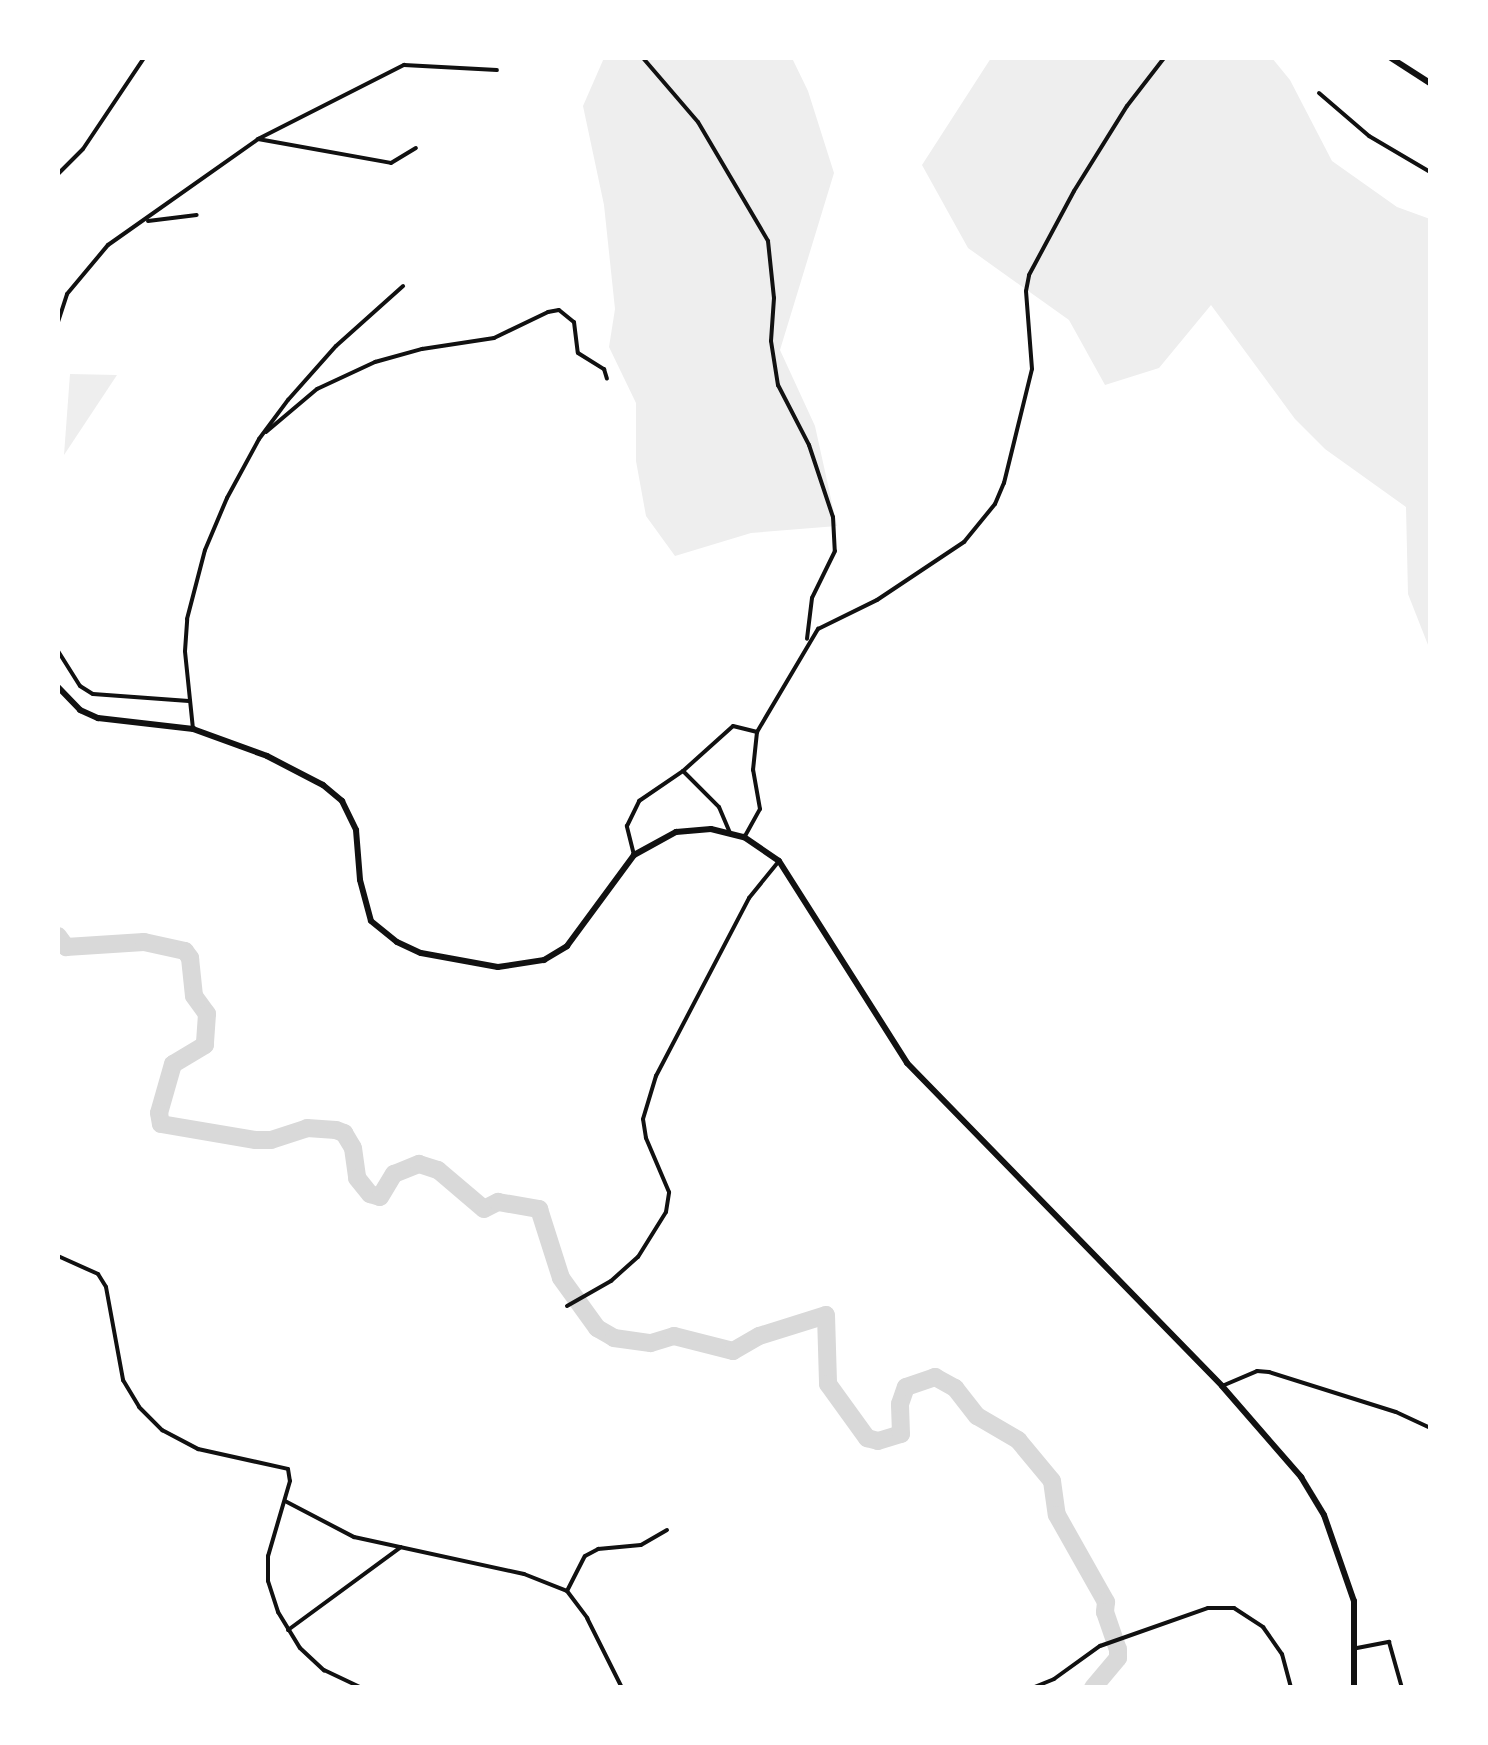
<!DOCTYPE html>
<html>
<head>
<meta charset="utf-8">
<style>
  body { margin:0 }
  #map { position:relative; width:1488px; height:1745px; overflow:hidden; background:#fff; font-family:Overpass,sans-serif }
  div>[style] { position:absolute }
  .green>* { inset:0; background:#eee }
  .river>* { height:18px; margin:-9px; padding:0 9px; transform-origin:9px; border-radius:9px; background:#d9d9d9 }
  .minor>* { height:4px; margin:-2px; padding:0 2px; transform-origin:2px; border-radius:2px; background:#111 }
  .primary>* { height:6px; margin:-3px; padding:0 3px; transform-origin:3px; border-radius:3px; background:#111 }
  .trunk>* { height:6px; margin:-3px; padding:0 3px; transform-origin:3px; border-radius:3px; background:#111 }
  span { translate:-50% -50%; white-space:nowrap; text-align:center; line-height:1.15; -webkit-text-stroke:8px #fff; paint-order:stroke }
  .frame { position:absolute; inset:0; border:60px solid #fff; pointer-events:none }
</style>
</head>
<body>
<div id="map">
  <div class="green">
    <i style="clip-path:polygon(604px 58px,792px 58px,808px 91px,834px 173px,780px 350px,815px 426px,837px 526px,751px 533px,675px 556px,646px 516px,636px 461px,636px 403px,609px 347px,615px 309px,604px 205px,583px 106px)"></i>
    <i style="clip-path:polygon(991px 58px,1272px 58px,1290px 80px,1332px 161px,1397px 207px,1430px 219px,1430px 650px,1408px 594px,1406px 507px,1325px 449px,1295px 419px,1211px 305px,1159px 368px,1105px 385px,1069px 320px,968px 248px,922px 165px)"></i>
    <i style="clip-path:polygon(70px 374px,117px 375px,64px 455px)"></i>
  </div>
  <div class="river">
    <i style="left:58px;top:936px;width:14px;rotate:54deg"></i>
    <i style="left:66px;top:947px;width:78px;rotate:-3.7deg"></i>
    <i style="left:144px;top:942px;width:42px;rotate:12.4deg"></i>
    <i style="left:185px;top:951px;width:9px;rotate:54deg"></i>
    <i style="left:190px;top:958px;width:38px;rotate:84deg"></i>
    <i style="left:194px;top:996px;width:22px;rotate:54deg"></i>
    <i style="left:207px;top:1014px;width:31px;rotate:94deg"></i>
    <i style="left:205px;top:1045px;width:37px;rotate:149deg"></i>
    <i style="left:173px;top:1064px;width:51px;rotate:105.9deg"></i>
    <i style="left:159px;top:1113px;width:11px;rotate:80deg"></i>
    <i style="left:161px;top:1124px;width:96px;rotate:9.6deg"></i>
    <i style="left:256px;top:1140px;width:15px"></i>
    <i style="left:271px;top:1140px;width:38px;rotate:-18deg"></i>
    <i style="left:307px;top:1128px;width:29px;rotate:4deg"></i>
    <i style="left:336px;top:1130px;width:9px;rotate:21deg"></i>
    <i style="left:344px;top:1133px;width:17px;rotate:59deg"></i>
    <i style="left:353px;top:1148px;width:30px;rotate:82deg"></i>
    <i style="left:357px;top:1178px;width:21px;rotate:51deg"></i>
    <i style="left:370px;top:1194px;width:10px;rotate:17deg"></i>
    <i style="left:380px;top:1197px;width:27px;rotate:-59deg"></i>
    <i style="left:394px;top:1174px;width:27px;rotate:-22deg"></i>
    <i style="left:419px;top:1164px;width:20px;rotate:18deg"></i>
    <i style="left:438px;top:1170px;width:60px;rotate:40.3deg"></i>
    <i style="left:484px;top:1209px;width:16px;rotate:-27deg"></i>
    <i style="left:498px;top:1202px;width:42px;rotate:9.7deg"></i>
    <i style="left:539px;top:1209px;width:72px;rotate:72.3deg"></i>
    <i style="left:561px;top:1278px;width:62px;rotate:54.2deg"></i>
    <i style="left:597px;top:1328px;width:20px;rotate:30deg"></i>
    <i style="left:614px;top:1338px;width:37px;rotate:8deg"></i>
    <i style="left:651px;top:1343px;width:24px;rotate:-17deg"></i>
    <i style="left:674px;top:1336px;width:61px;rotate:14.3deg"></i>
    <i style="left:733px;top:1351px;width:30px;rotate:-30deg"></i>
    <i style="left:759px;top:1336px;width:70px;rotate:-17.4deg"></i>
    <i style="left:826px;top:1315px;width:69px;rotate:88.3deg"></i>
    <i style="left:828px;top:1384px;width:67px;rotate:54.2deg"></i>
    <i style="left:867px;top:1438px;width:11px;rotate:15deg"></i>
    <i style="left:878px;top:1441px;width:24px;rotate:-17deg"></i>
    <i style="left:901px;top:1434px;width:30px;rotate:-92deg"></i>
    <i style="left:900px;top:1404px;width:18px;rotate:-71deg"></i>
    <i style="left:906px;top:1387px;width:31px;rotate:-19deg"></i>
    <i style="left:935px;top:1377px;width:23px;rotate:29deg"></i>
    <i style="left:955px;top:1388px;width:36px;rotate:52deg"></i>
    <i style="left:977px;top:1416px;width:48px;rotate:30.3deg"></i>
    <i style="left:1018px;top:1440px;width:53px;rotate:50.3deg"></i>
    <i style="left:1052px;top:1481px;width:34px;rotate:82deg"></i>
    <i style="left:1057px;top:1515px;width:100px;rotate:60.6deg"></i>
    <i style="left:1106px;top:1602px;width:10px;rotate:96deg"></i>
    <i style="left:1105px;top:1612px;width:39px;rotate:71deg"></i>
    <i style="left:1118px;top:1649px;width:9px;rotate:90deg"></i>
    <i style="left:1118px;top:1658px;width:39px;rotate:130deg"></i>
  </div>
  <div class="minor">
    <i style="left:643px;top:58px;width:84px;rotate:49.3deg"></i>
    <i style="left:698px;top:122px;width:138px;rotate:59.5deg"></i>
    <i style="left:768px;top:241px;width:57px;rotate:84deg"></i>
    <i style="left:774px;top:298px;width:43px;rotate:94deg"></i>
    <i style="left:771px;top:341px;width:45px;rotate:81deg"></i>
    <i style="left:778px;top:385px;width:68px;rotate:62.7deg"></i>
    <i style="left:809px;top:445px;width:76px;rotate:71.6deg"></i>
    <i style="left:833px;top:517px;width:34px;rotate:87deg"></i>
    <i style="left:835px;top:551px;width:52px;rotate:116.1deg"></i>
    <i style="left:812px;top:598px;width:41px;rotate:97deg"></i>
    <i style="left:1319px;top:93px;width:66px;rotate:40.7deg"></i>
    <i style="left:1369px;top:136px;width:71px;rotate:30.5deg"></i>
    <i style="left:258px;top:139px;width:135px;rotate:10.2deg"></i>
    <i style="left:391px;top:163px;width:29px;rotate:-31deg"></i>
    <i style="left:58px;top:174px;width:35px;rotate:-45deg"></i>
    <i style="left:83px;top:149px;width:110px;rotate:-56.2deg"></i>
    <i style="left:148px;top:221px;width:49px;rotate:-7deg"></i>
    <i style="left:58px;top:322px;width:29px;rotate:-72deg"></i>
    <i style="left:67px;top:294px;width:64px;rotate:-50.1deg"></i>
    <i style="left:108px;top:245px;width:184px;rotate:-35.2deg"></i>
    <i style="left:258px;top:139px;width:164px;rotate:-26.9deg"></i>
    <i style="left:404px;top:65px;width:93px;rotate:3.1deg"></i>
    <i style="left:58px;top:397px;width:37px;rotate:90deg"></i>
    <i style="left:266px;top:432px;width:67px;rotate:-40.1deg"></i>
    <i style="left:317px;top:389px;width:64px;rotate:-25deg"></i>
    <i style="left:375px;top:362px;width:49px;rotate:-15.5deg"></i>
    <i style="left:422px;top:349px;width:73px;rotate:-8.7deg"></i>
    <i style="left:494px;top:338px;width:60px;rotate:-25.7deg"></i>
    <i style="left:548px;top:312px;width:11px;rotate:-10deg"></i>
    <i style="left:559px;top:310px;width:19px;rotate:39deg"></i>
    <i style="left:574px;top:322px;width:31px;rotate:83deg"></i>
    <i style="left:578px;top:353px;width:31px;rotate:32deg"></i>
    <i style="left:604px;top:369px;width:10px;rotate:73deg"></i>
    <i style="left:58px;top:651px;width:41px;rotate:57.8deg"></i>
    <i style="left:80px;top:686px;width:15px;rotate:32deg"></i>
    <i style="left:93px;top:694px;width:96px;rotate:4.2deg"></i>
    <i style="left:193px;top:729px;width:78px;rotate:-95.9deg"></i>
    <i style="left:185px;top:651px;width:32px;rotate:-86deg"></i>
    <i style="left:187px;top:619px;width:71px;rotate:-75.4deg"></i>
    <i style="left:205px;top:550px;width:56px;rotate:-67.1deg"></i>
    <i style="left:227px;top:498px;width:67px;rotate:-61.5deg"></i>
    <i style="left:259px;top:439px;width:49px;rotate:-53.4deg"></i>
    <i style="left:288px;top:400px;width:72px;rotate:-48.4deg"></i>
    <i style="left:336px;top:346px;width:90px;rotate:-41.8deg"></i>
    <i style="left:683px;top:771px;width:51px;rotate:45deg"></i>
    <i style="left:719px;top:807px;width:28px;rotate:67deg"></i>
    <i style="left:745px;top:836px;width:31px;rotate:-61deg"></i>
    <i style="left:760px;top:809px;width:40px;rotate:-100deg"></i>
    <i style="left:753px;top:770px;width:38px;rotate:-84deg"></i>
    <i style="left:757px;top:732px;width:120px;rotate:-59.4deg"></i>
    <i style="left:818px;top:629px;width:66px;rotate:-26.2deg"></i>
    <i style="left:877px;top:600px;width:105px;rotate:-33.7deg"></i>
    <i style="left:964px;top:542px;width:49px;rotate:-50.8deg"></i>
    <i style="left:995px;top:504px;width:23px;rotate:-67deg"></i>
    <i style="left:1004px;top:483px;width:117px;rotate:-76.2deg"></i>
    <i style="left:1032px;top:369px;width:78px;rotate:-94.4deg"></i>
    <i style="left:1026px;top:291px;width:16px;rotate:-79deg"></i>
    <i style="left:1029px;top:275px;width:95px;rotate:-61.8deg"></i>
    <i style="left:1074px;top:191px;width:100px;rotate:-58.1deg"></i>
    <i style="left:1127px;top:106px;width:61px;rotate:-52.4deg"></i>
    <i style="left:634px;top:855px;width:30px;rotate:-104deg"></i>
    <i style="left:627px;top:826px;width:28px;rotate:-64deg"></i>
    <i style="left:639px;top:801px;width:53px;rotate:-34.3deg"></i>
    <i style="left:683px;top:771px;width:67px;rotate:-42deg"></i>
    <i style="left:733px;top:726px;width:25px;rotate:14deg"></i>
    <i style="left:58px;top:1256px;width:44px;rotate:24.2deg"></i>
    <i style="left:98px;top:1274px;width:15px;rotate:58deg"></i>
    <i style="left:106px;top:1287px;width:95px;rotate:79.6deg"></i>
    <i style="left:123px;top:1380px;width:31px;rotate:59deg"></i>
    <i style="left:139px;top:1407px;width:33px;rotate:45deg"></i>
    <i style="left:162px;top:1430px;width:41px;rotate:27.8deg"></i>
    <i style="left:198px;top:1449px;width:92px;rotate:12.5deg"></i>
    <i style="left:288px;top:1469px;width:12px;rotate:81deg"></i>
    <i style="left:290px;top:1481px;width:78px;rotate:106.3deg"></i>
    <i style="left:268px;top:1556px;width:25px;rotate:90deg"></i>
    <i style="left:268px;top:1581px;width:33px;rotate:72deg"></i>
    <i style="left:278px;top:1612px;width:42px;rotate:58.6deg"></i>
    <i style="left:300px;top:1648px;width:33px;rotate:43deg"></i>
    <i style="left:324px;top:1670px;width:42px;rotate:25.3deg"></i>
    <i style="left:567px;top:1306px;width:51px;rotate:-29.6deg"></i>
    <i style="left:611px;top:1281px;width:36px;rotate:-42deg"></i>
    <i style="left:638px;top:1257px;width:53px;rotate:-58.1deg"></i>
    <i style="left:666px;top:1212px;width:20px;rotate:-81deg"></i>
    <i style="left:669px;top:1192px;width:59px;rotate:-113.1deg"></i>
    <i style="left:646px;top:1138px;width:19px;rotate:-99deg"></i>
    <i style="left:643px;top:1119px;width:45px;rotate:-73.2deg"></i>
    <i style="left:656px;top:1076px;width:201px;rotate:-62.4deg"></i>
    <i style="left:749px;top:898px;width:48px;rotate:-51deg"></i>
    <i style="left:1222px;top:1386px;width:38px;rotate:-23deg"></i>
    <i style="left:1257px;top:1371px;width:12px;rotate:5deg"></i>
    <i style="left:1269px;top:1372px;width:133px;rotate:17.5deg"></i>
    <i style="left:1396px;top:1412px;width:38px;rotate:25deg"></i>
    <i style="left:285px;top:1501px;width:78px;rotate:27.6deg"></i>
    <i style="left:354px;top:1537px;width:174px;rotate:12.3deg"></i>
    <i style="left:524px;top:1574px;width:46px;rotate:21.6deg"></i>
    <i style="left:567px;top:1591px;width:34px;rotate:53deg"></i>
    <i style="left:587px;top:1618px;width:78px;rotate:63.4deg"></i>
    <i style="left:567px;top:1591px;width:39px;rotate:-63deg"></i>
    <i style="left:585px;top:1556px;width:15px;rotate:-28deg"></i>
    <i style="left:598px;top:1549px;width:43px;rotate:-5.3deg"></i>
    <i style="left:641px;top:1545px;width:30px;rotate:-30deg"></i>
    <i style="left:288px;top:1630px;width:140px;rotate:-36.3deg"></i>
    <i style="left:1357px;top:1648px;width:33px;rotate:-11deg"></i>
    <i style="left:1389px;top:1642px;width:48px;rotate:74.2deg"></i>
    <i style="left:1032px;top:1688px;width:24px;rotate:-22deg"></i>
    <i style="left:1054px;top:1679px;width:57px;rotate:-35.7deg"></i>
    <i style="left:1100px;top:1646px;width:114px;rotate:-19.4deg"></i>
    <i style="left:1208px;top:1608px;width:26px"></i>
    <i style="left:1234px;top:1608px;width:35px;rotate:33deg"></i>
    <i style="left:1263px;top:1627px;width:33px;rotate:55deg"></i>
    <i style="left:1282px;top:1654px;width:35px;rotate:75deg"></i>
  </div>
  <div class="primary">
    <i style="left:1391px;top:58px;width:46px;rotate:32.7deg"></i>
  </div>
  <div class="trunk">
    <i style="left:58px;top:687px;width:32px;rotate:46deg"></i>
    <i style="left:80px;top:710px;width:20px;rotate:24deg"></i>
    <i style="left:98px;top:718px;width:96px;rotate:6.6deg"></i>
    <i style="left:193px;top:729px;width:79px;rotate:20deg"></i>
    <i style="left:267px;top:756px;width:63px;rotate:27.4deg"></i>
    <i style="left:323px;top:785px;width:25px;rotate:40deg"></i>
    <i style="left:342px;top:801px;width:32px;rotate:64deg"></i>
    <i style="left:356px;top:830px;width:50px;rotate:85.4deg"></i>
    <i style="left:360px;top:880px;width:42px;rotate:75deg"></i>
    <i style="left:371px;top:921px;width:33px;rotate:39deg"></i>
    <i style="left:397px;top:942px;width:26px;rotate:25deg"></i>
    <i style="left:421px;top:953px;width:78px;rotate:10.3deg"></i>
    <i style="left:498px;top:967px;width:47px;rotate:-8.7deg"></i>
    <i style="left:544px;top:960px;width:27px;rotate:-31deg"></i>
    <i style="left:567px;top:946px;width:113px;rotate:-53.6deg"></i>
    <i style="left:634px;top:855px;width:48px;rotate:-28.7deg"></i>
    <i style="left:676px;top:832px;width:35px;rotate:-5deg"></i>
    <i style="left:711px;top:829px;width:34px;rotate:14deg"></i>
    <i style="left:744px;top:837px;width:42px;rotate:34.4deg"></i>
    <i style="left:779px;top:861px;width:239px;rotate:57.6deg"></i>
    <i style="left:907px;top:1063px;width:451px;rotate:45.7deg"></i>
    <i style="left:1222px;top:1386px;width:121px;rotate:49deg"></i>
    <i style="left:1301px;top:1477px;width:44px;rotate:58.8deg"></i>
    <i style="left:1324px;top:1515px;width:91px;rotate:70.8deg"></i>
    <i style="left:1354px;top:1601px;width:87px;rotate:90deg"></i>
  </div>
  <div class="frame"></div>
</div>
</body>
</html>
